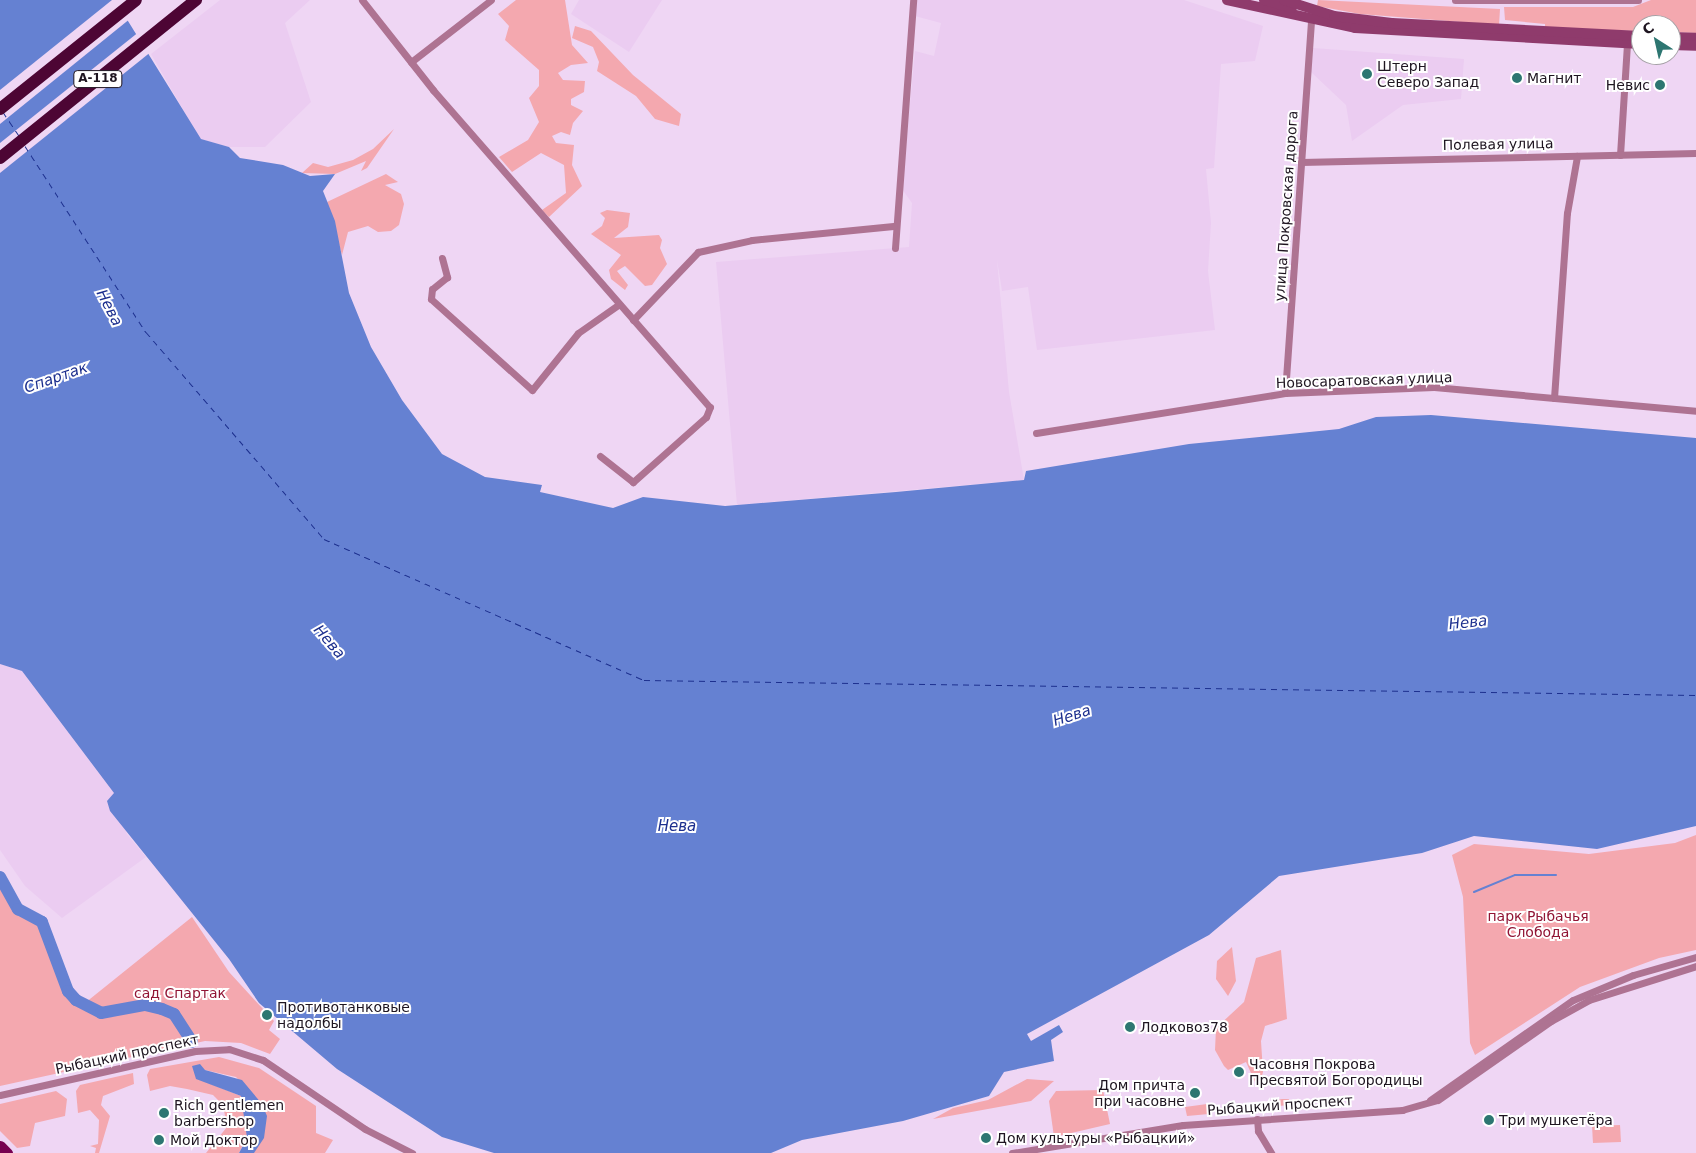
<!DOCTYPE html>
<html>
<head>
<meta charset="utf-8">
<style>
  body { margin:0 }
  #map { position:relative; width:1696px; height:1153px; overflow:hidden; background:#efd6f4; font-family:"DejaVu Sans",sans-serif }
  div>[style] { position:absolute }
  .built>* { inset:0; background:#ebccf1 }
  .green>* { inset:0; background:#f4a8af }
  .water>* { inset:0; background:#6581d2 }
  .pier>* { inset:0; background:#efd6f4 }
  .stream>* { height:2px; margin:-1px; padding:0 1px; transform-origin:1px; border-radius:1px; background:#6581d2 }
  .river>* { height:12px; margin:-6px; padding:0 6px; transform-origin:6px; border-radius:6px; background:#6581d2 }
  .ferry>* { height:1px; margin-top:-0.5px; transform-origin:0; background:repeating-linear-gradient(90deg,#1c2f8e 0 6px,transparent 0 11px) }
  .street>* { height:7px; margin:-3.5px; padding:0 3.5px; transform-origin:3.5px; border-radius:3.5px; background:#ae7392 }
  .secondary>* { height:10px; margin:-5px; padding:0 5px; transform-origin:5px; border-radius:5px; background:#8f3b6c }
  .primary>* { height:11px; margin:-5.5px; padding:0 5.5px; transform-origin:5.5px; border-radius:5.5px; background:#770051 }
  .highway>* { height:12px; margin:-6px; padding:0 6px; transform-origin:6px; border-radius:6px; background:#4d0534 }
  .dots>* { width:14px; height:14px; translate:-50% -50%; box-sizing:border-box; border:2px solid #fff; border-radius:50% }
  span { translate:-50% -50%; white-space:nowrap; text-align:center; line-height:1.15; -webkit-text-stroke:4px #fff; paint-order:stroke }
  .shield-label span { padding:1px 4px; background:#fff; border:1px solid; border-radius:4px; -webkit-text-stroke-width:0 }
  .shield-label { font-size:12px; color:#1e1520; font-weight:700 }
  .poi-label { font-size:14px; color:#1e1520 }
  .left { translate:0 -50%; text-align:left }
  .right { translate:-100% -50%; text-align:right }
  .street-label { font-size:14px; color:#1e1520 }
  .park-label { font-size:14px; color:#911535 }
  .water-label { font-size:15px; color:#1c2f8e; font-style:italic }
  .north { position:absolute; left:1631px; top:15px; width:50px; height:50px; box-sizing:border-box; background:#fff; border:1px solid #a5a1a6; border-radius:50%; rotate:325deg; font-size:14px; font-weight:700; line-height:20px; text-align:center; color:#1e1520 }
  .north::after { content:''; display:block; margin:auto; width:18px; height:22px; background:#2d7671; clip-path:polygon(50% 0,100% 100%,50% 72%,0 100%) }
</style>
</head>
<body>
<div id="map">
  <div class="built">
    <i style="clip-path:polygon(220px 0,310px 0,285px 23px,311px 102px,265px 147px,229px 147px,200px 139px,151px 54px)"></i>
    <i style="clip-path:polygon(579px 0,662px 0,629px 52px,571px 14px)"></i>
    <i style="clip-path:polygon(915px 0,1184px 0,1263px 26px,1255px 61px,1221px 64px,1214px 168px,1206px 169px,1211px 223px,1208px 271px,1215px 330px,1037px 350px,1028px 287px,1002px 291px,997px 260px,1009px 392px,1024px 480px,737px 505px,716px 262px,909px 247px,912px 203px,902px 189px,915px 51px,934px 56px,941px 23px,915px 16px)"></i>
    <i style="clip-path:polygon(1313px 48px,1464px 59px,1461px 99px,1403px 105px,1352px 141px,1346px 105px,1311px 72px)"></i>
    <i style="clip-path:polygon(0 664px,22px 671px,114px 793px,127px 834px,146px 857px,62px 918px,25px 886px,0 850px)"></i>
  </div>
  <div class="green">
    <i style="clip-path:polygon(516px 0,565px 0,572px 45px,588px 63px,571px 65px,558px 73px,563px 80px,585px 81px,584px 92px,571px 99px,571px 105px,583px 111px,573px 123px,570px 135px,561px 132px,552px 136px,556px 143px,574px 145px,572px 165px,582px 186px,549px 217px,542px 210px,566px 193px,564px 165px,541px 153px,512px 172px,499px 157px,528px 140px,539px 122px,529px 98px,539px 86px,539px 70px,505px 40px,509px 26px,498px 14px)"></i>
    <i style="clip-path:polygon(1318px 0,1500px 9px,1499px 25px,1360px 14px,1317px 6px)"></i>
    <i style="clip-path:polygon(1651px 0,1696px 0,1696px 33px,1671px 32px,1671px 25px,1641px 25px,1641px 31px,1545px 29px,1545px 24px,1505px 20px,1504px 7px,1633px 7px)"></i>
    <i style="clip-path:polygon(575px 26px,591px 31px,633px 75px,681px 114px,679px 126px,655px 119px,636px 96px,597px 71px,599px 62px,593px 47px,572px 38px)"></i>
    <i style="clip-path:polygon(394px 129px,367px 168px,361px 171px,366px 161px,335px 174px,302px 173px,313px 163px,328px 167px,353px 160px,373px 149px)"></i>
    <i style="clip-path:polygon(386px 174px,398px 182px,385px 185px,401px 194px,404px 204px,399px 225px,391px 231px,378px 232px,368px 226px,348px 232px,342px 255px,327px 202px)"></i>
    <i style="clip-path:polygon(607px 210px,630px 213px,628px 227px,614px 238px,659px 235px,662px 240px,660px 248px,667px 264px,652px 285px,645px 286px,625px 266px,617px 271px,628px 285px,625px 290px,611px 279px,609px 270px,621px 255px,591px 234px,602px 226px,605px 218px,600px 213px)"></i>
    <i style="clip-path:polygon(1696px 835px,1696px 950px,1659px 958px,1580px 987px,1475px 1055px,1470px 1043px,1463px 897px,1452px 855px,1474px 844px,1589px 854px,1675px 843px)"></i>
    <i style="clip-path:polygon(0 881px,11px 906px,45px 930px,62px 987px,80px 1007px,192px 917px,229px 972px,274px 1021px,269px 1030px,280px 1039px,270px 1054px,241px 1043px,205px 1041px,0 1086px)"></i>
    <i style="clip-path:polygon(1232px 947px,1236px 981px,1228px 996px,1216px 979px,1217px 961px)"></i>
    <i style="clip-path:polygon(1281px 950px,1287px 1019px,1265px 1026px,1261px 1041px,1263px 1072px,1260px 1082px,1255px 1082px,1246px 1062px,1228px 1070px,1224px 1066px,1215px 1050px,1216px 1028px,1244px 1002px,1256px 958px)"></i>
    <i style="clip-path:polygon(219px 1057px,259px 1068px,316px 1106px,316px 1133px,333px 1140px,325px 1153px,254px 1153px,262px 1104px,236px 1077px,205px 1070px,206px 1082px,241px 1096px,248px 1118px,247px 1138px,239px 1153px,206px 1153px,227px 1127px,223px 1105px,213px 1095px,187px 1089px,170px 1086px,150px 1091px,147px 1075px,150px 1069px)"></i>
    <i style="clip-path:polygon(133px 1073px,134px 1084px,103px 1096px,101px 1105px,110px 1116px,99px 1153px,95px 1153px,96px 1148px,90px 1146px,98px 1144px,99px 1120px,90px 1110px,78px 1113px,76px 1091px,80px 1085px)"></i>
    <i style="clip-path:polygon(1027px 1079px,1054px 1081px,1031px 1101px,933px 1119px,953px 1108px,988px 1100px)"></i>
    <i style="clip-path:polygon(1103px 1090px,1110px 1124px,1054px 1137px,1049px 1101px,1056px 1091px)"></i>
    <i style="clip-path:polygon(56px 1091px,67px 1099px,65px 1116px,35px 1123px,30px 1146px,17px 1148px,0 1131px,0 1104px)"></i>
    <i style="clip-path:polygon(1282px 1099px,1289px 1099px,1290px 1105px,1224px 1111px)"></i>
    <i style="clip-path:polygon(1207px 1104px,1209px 1114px,1187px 1116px,1185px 1107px)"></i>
    <i style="clip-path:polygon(1620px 1125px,1621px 1142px,1593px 1143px,1592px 1126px)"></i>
  </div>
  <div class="water">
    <i style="clip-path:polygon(0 0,115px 0,201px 139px,229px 147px,240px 158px,283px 165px,310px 176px,335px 174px,323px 191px,335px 221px,349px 293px,371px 347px,402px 400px,442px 454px,485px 477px,542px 485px,540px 492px,613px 508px,643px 497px,725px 506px,896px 492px,1024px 480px,1026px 471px,1189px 444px,1339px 429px,1376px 417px,1431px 415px,1696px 438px,1696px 826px,1597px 849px,1474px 836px,1422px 853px,1279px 876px,1209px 935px,1027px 1034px,1031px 1041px,1059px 1025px,1063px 1032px,1051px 1040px,1054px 1061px,1004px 1072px,989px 1096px,903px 1121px,802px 1140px,771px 1153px,494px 1153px,442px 1137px,337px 1069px,259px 1003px,229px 959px,110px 811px,107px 801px,114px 793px,22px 671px,0 664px)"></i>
    <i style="clip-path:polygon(200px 1064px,205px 1070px,242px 1080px,262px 1104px,267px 1116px,264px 1138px,254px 1153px,239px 1153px,247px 1138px,241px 1096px,196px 1079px,192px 1066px)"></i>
  </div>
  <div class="pier">
    <i style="clip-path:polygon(112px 0,118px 0,131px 18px,0 124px,0 90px)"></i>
    <i style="clip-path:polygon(140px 31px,152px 51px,0 173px,0 143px)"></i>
  </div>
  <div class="stream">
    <i style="left:1474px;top:892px;width:44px;rotate:-22.5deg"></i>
    <i style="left:1515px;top:875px;width:41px"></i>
  </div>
  <div class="river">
    <i style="left:0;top:877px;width:37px;rotate:61deg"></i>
    <i style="left:18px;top:909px;width:27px;rotate:28deg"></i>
    <i style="left:42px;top:922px;width:74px;rotate:69.4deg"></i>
    <i style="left:68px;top:991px;width:12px;rotate:48deg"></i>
    <i style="left:76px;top:1000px;width:28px;rotate:27deg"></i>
    <i style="left:101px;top:1013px;width:45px;rotate:-10.3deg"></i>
    <i style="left:145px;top:1005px;width:17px;rotate:13deg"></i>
    <i style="left:162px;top:1009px;width:13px;rotate:23deg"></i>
    <i style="left:174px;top:1014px;width:33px;rotate:57deg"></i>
  </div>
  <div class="ferry">
    <i style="left:3px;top:112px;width:29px;rotate:56deg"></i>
    <i style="left:25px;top:146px;width:222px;rotate:57deg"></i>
    <i style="left:146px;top:332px;width:273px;rotate:49.3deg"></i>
    <i style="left:324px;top:539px;width:350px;rotate:23.8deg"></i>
    <i style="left:644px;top:680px;width:1052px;rotate:0.82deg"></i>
  </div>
  <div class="street">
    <i style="left:362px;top:0;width:115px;rotate:51.7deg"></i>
    <i style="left:433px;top:90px;width:421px;rotate:48.9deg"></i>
    <i style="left:710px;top:407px;width:11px;rotate:112deg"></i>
    <i style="left:706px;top:417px;width:98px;rotate:138.3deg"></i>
    <i style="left:633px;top:482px;width:42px;rotate:-141.8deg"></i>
    <i style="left:1455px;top:0;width:183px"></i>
    <i style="left:411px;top:62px;width:101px;rotate:-37.8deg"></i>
    <i style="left:1620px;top:155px;width:111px;rotate:-86.4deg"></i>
    <i style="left:1301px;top:162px;width:395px;rotate:-1.3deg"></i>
    <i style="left:895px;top:248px;width:249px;rotate:-85.8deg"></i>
    <i style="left:442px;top:258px;width:20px;rotate:75deg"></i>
    <i style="left:447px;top:277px;width:19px;rotate:141deg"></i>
    <i style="left:432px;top:289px;width:10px;rotate:96deg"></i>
    <i style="left:431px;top:299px;width:136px;rotate:42deg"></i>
    <i style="left:532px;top:390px;width:73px;rotate:-51.1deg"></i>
    <i style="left:578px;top:333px;width:49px;rotate:-35deg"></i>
    <i style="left:633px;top:320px;width:94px;rotate:-46.3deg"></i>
    <i style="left:698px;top:252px;width:55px;rotate:-12.5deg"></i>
    <i style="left:752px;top:240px;width:142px;rotate:-5.7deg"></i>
    <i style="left:1285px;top:393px;width:373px;rotate:-86deg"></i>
    <i style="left:1554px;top:398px;width:185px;rotate:-86deg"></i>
    <i style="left:1567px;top:213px;width:58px;rotate:-80deg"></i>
    <i style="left:1036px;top:433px;width:252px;rotate:-9.1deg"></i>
    <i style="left:1285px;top:393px;width:149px;rotate:-2.3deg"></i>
    <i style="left:1434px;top:387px;width:263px;rotate:5.2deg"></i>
    <i style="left:0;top:1095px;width:200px;rotate:-12.7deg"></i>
    <i style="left:195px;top:1051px;width:34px;rotate:-3deg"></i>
    <i style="left:229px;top:1049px;width:36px;rotate:18deg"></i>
    <i style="left:263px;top:1060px;width:123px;rotate:34.1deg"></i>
    <i style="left:365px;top:1129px;width:53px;rotate:27.1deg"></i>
    <i style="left:1430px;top:1100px;width:174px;rotate:-35deg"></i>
    <i style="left:1573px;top:1000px;width:65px;rotate:-22.6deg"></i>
    <i style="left:1633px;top:975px;width:66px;rotate:-15.9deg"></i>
    <i style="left:1257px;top:1119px;width:12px;rotate:85deg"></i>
    <i style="left:1258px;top:1131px;width:26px;rotate:59deg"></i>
    <i style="left:1012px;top:1153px;width:173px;rotate:-9.3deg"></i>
    <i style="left:1183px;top:1125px;width:220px;rotate:-3.9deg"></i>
    <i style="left:1402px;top:1110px;width:37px;rotate:-16deg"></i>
    <i style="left:1438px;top:1100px;width:138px;rotate:-35deg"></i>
    <i style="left:1551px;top:1021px;width:43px;rotate:-28.9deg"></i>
    <i style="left:1589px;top:1000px;width:112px;rotate:-17.6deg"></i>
  </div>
  <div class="secondary">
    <i style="left:1227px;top:0;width:131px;rotate:12.3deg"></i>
    <i style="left:1355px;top:28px;width:286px;rotate:3.2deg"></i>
    <i style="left:1264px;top:0;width:29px;rotate:16deg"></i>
    <i style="left:1284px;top:0;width:52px;rotate:17.7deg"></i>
    <i style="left:1334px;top:16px;width:58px;rotate:6.9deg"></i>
    <i style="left:1392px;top:23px;width:249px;rotate:3deg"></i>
    <i style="left:1671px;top:37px;width:25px;rotate:2deg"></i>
    <i style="left:1671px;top:45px;width:25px;rotate:2deg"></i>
  </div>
  <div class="primary">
    <i style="left:0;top:1146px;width:10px;rotate:45deg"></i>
  </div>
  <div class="highway">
    <i style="left:0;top:109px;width:174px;rotate:-38.7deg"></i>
    <i style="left:0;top:158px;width:252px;rotate:-38.9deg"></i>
  </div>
  <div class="dots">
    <i style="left:1367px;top:74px;background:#2d7671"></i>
    <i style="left:1517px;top:78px;background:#2d7671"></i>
    <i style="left:1660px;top:85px;background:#2d7671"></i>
    <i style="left:267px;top:1015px;background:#2d7671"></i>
    <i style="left:1130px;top:1027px;background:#2d7671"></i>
    <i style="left:1239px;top:1072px;background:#2d7671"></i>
    <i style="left:1195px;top:1093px;background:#2d7671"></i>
    <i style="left:164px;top:1113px;background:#2d7671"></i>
    <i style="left:1489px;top:1120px;background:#2d7671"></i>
    <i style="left:986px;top:1138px;background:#2d7671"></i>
    <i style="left:159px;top:1140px;background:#2d7671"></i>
  </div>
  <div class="shield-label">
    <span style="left:98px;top:79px">А-118</span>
  </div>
  <div class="poi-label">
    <span class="left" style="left:1377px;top:74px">Штерн<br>Северо Запад</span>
    <span class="left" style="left:1527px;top:78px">Магнит</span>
    <span class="right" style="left:1650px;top:85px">Невис</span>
    <span class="left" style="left:277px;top:1015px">Противотанковые<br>надолбы</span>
    <span class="left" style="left:1140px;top:1027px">Лодковоз78</span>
    <span class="left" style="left:1249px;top:1072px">Часовня Покрова<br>Пресвятой Богородицы</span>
    <span class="right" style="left:1185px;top:1093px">Дом причта<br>при часовне</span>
    <span class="left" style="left:174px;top:1113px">Rich gentlemen<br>barbershop</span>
    <span class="left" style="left:1499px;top:1120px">Три мушкетёра</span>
    <span class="left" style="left:996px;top:1138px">Дом культуры «Рыбацкий»</span>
    <span class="left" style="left:170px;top:1140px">Мой Доктор</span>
  </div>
  <div class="street-label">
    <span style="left:1498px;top:144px;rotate:-1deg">Полевая улица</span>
    <span style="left:1286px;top:206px;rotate:-86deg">улица Покровская дорога</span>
    <span style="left:1364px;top:380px;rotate:-2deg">Новосаратовская улица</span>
    <span style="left:127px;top:1054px;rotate:-12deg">Рыбацкий проспект</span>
    <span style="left:1280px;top:1105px;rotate:-4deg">Рыбацкий проспект</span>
  </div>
  <div class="park-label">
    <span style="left:1538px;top:924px">парк Рыбачья<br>Слобода</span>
    <span style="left:180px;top:993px">сад Спартак</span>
  </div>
  <div class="water-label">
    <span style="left:109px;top:308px;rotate:63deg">Нева</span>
    <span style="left:56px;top:378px;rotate:-19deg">Спартак</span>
    <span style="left:1468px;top:623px;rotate:-6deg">Нева</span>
    <span style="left:329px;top:642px;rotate:49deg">Нева</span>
    <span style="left:1072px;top:716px;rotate:-18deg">Нева</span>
    <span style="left:677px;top:827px">Нева</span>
  </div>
  <div class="north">С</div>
</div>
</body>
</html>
